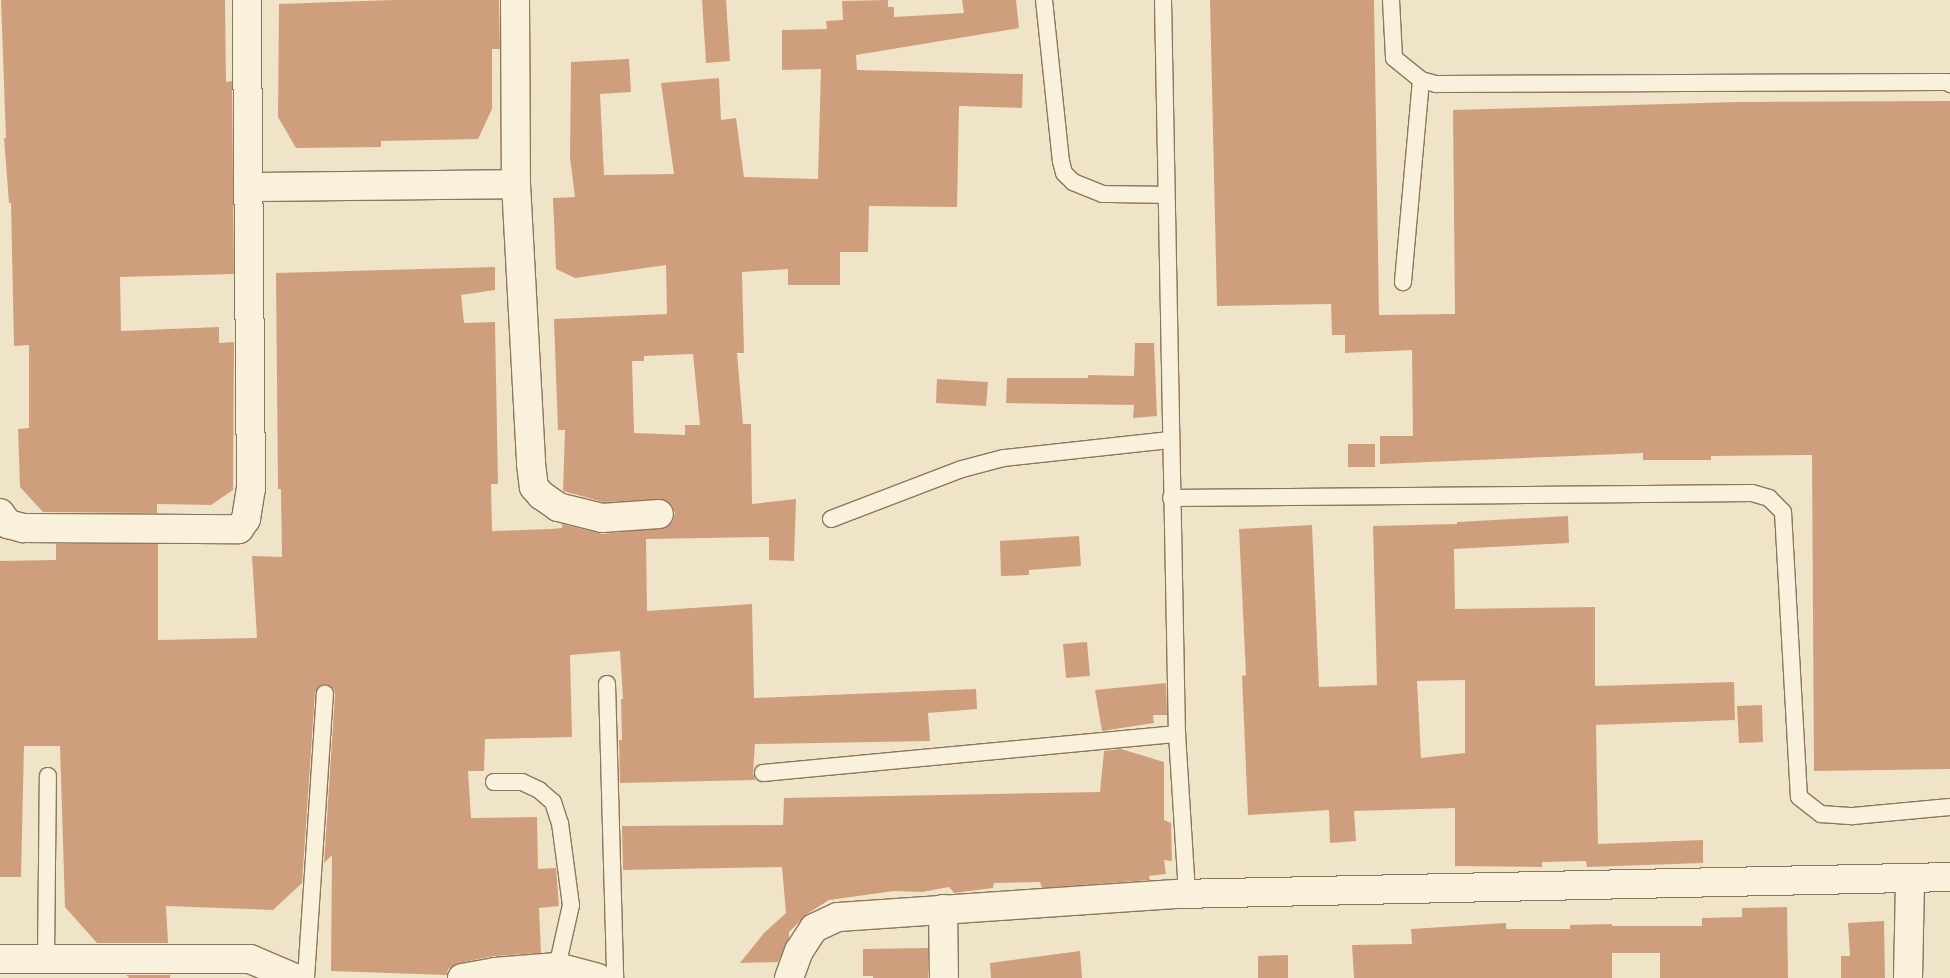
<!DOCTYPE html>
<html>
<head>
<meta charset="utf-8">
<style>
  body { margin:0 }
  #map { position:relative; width:1950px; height:978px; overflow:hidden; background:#f0e4c8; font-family:Georgia,serif }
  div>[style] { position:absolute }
  .building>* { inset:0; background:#cf9f7d }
  .roads { filter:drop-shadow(1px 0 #8d765c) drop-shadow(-1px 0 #8d765c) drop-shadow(0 1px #8d765c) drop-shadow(0 -1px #8d765c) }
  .lane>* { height:16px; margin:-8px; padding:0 8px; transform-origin:8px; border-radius:8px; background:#faf1dc }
  .street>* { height:28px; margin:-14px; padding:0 14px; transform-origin:14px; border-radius:14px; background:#faf1dc }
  span { translate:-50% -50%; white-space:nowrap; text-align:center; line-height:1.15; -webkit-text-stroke:4px #f7eed8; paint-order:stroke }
</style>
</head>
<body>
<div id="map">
  <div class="building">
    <i style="clip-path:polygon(1px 0,225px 0,226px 82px,232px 81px,234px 274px,120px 277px,121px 331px,219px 327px,219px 343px,234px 342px,233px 490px,211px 505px,157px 504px,157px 513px,43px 512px,20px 487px,18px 429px,29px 428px,29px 345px,14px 346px,11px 203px,9px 203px,4px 138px,6px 138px)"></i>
    <i style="clip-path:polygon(393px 0,499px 0,500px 49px,492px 49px,492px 109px,478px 139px,381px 141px,381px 147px,296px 148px,278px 117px,279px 4px)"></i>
    <i style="clip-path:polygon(702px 0,726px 0,730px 61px,706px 63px)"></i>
    <i style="clip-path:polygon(evenodd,888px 0,888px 7px,894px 7px,894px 17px,964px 13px,962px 0,1016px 0,1019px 28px,856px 55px,857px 70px,1023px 74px,1022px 108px,959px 106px,957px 207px,869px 206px,868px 252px,840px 252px,840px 285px,788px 285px,788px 269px,742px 272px,744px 353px,737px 353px,743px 424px,751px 424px,752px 504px,796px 499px,794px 561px,769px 560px,769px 537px,646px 539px,647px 611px,752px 604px,754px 698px,976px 689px,977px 709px,928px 713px,930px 741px,755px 744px,753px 773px,755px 780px,620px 783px,619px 740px,622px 740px,621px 699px,623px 699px,620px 651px,570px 655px,572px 737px,485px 739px,484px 771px,468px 771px,471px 818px,537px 817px,538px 869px,556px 868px,559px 906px,539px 908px,541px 953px,494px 956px,459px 963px,448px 969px,447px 975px,331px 971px,332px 855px,324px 863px,335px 695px,334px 689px,326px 684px,320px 685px,315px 693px,302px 883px,273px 910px,166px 906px,168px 943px,97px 943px,65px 907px,60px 746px,24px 746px,21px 877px,0 877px,0 561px,56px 560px,56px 544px,158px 544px,158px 640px,257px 638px,252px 556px,282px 557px,281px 489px,278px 489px,276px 273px,495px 267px,495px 290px,461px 295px,464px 323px,495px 322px,498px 484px,491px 484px,492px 531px,551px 529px,562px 528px,562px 524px,603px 534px,667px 527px,673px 521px,675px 513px,672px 506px,665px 500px,603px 502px,563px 491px,565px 430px,558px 430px,554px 319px,667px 314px,666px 265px,575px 278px,556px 269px,553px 198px,575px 197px,570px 158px,571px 62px,629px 59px,631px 92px,600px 94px,604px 175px,674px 174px,661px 83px,719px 78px,721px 120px,736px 118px,744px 177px,818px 179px,821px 69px,782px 70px,782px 30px,827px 29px,826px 21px,843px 20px,842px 1px,888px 0,693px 354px,700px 425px,685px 425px,685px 435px,634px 433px,632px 361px,644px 361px,644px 356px,693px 354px)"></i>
    <i style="clip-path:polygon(1210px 0,1374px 0,1379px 315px,1455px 314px,1453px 110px,1738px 102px,1950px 101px,1950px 769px,1814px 771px,1812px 455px,1711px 456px,1711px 460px,1643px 460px,1643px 453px,1380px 464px,1380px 436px,1413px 436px,1412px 350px,1345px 353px,1345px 335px,1332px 335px,1331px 304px,1217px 306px)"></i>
    <i style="clip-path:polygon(1135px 343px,1154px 343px,1157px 416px,1133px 418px,1134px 405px,1006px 403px,1007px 378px,1088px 378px,1088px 375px,1134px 376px)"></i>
    <i style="clip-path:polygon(937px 379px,988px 382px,986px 406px,936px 403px)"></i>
    <i style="clip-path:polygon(1348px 444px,1375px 444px,1375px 467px,1348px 467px)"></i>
    <i style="clip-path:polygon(evenodd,1568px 516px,1569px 543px,1454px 549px,1455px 609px,1595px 607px,1595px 686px,1734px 682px,1735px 720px,1596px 725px,1598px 844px,1703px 840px,1703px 863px,1587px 867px,1586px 861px,1542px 862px,1542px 867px,1455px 866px,1455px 808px,1354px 811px,1356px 841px,1330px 843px,1329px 810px,1248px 815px,1242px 676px,1246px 675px,1239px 529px,1312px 525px,1319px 687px,1377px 685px,1373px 526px,1457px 524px,1457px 522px,1568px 516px,1465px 680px,1465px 753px,1421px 758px,1417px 681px,1465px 680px)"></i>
    <i style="clip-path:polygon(1079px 536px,1081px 566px,1029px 570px,1029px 575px,1001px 576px,1000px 541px)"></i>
    <i style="clip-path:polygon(1087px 642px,1090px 676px,1066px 678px,1063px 644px)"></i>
    <i style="clip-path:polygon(1166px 683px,1167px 715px,1153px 715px,1154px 723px,1102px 731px,1095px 690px)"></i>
    <i style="clip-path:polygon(1762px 705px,1763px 742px,1739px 743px,1737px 706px)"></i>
    <i style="clip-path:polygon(1121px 749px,1164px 762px,1164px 820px,1171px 823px,1172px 861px,1164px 860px,1166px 874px,1149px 876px,1150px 880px,1042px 888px,1040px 882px,994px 883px,993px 888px,954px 893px,949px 887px,922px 892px,894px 891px,829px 900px,807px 914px,789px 932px,789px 938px,778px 962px,740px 963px,764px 933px,786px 913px,782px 867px,623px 870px,622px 826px,783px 825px,784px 798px,1100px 792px,1104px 751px)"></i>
    <i style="clip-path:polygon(1787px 907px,1788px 978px,1660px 978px,1660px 953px,1612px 953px,1612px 978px,1354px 978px,1352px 945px,1412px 944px,1411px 929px,1506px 923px,1506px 929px,1570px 929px,1570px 925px,1612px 924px,1612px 926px,1702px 926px,1702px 918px,1742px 917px,1742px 908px)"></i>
    <i style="clip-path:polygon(1884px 921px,1885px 978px,1841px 978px,1841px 956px,1850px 956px,1848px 923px)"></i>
    <i style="clip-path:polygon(928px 948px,928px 978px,873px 978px,873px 976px,863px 976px,863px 949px)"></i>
    <i style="clip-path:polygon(1080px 951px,1082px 978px,991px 978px,990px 963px)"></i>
    <i style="clip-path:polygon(1288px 955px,1288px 978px,1258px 978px,1258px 956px)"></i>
    <i style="clip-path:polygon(126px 975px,170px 975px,170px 978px,129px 978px)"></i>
  </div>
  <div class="roads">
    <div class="lane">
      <i style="left:1044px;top:0;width:162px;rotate:84deg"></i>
      <i style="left:1061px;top:161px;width:12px;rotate:76deg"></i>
      <i style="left:1064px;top:173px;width:13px;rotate:45deg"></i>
      <i style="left:1073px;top:182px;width:32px;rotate:22deg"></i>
      <i style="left:1103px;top:194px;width:63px;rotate:0.9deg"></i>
      <i style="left:1163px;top:0;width:734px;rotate:88.91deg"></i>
      <i style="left:1177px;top:734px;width:160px;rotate:86.4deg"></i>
      <i style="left:1391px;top:0;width:58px;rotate:87deg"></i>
      <i style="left:1394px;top:58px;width:35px;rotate:39deg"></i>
      <i style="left:1421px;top:80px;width:203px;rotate:95.1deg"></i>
      <i style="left:1421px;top:80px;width:16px;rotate:15deg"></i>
      <i style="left:1436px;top:84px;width:511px;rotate:-0.22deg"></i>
      <i style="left:1947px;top:82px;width:4px;rotate:34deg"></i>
      <i style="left:1171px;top:498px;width:581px;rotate:-0.49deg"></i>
      <i style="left:1752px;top:493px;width:18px;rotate:16deg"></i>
      <i style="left:1769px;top:498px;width:20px;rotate:45deg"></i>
      <i style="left:1783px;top:512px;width:285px;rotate:86.8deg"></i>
      <i style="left:1799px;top:797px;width:28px;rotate:38deg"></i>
      <i style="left:1821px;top:814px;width:32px;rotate:4deg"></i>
      <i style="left:1853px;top:816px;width:97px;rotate:-5.3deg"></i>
      <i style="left:831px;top:519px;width:140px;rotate:-20.9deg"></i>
      <i style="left:962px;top:469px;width:43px;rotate:-14.7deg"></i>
      <i style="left:1004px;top:458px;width:168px;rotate:-6.2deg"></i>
      <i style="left:607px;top:684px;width:294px;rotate:88.4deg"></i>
      <i style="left:763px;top:773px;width:416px;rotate:-5.4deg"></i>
      <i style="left:494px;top:782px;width:28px"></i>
      <i style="left:522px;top:782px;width:19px;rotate:25deg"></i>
      <i style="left:539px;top:790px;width:18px;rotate:41deg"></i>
      <i style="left:553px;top:802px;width:22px;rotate:72deg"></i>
      <i style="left:560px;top:823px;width:83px;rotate:82.4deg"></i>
      <i style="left:571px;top:905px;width:64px;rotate:102.7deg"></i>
      <i style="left:46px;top:958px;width:182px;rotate:-89.4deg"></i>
      <i style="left:306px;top:978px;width:285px;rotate:-86.2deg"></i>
    </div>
    <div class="street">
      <i style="left:515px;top:0;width:184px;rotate:89.7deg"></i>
      <i style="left:516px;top:184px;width:280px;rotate:86.9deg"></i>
      <i style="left:531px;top:464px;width:23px;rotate:83deg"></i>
      <i style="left:534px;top:487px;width:11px;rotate:49deg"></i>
      <i style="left:541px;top:495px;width:21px;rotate:35deg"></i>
      <i style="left:558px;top:507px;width:45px;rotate:14deg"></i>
      <i style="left:602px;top:518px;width:57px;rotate:-4deg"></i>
      <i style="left:248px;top:187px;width:268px;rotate:-0.6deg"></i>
      <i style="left:0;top:513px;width:14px;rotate:54deg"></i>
      <i style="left:8px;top:524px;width:16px;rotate:15deg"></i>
      <i style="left:23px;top:528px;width:216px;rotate:0.3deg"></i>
      <i style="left:239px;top:529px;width:12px;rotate:-55deg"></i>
      <i style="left:246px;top:519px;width:30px;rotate:-81deg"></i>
      <i style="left:251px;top:489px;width:489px;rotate:-90.5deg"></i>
      <i style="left:943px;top:909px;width:69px;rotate:89.2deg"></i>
      <i style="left:0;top:959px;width:250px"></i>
      <i style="left:250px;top:959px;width:49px;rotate:22.9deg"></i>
      <i style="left:462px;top:978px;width:34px;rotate:-10deg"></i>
      <i style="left:495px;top:972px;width:62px;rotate:-4.6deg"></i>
      <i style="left:557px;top:967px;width:42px;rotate:15deg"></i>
      <i style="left:789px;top:978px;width:29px;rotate:-70deg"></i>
      <i style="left:799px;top:951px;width:27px;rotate:-57deg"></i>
      <i style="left:814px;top:928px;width:26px;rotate:-25deg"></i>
      <i style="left:838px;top:917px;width:342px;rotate:-3.9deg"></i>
      <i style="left:1179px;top:894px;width:771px;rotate:-1.26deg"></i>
      <i style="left:1908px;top:978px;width:99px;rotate:-88.8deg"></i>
    </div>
  </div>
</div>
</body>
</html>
